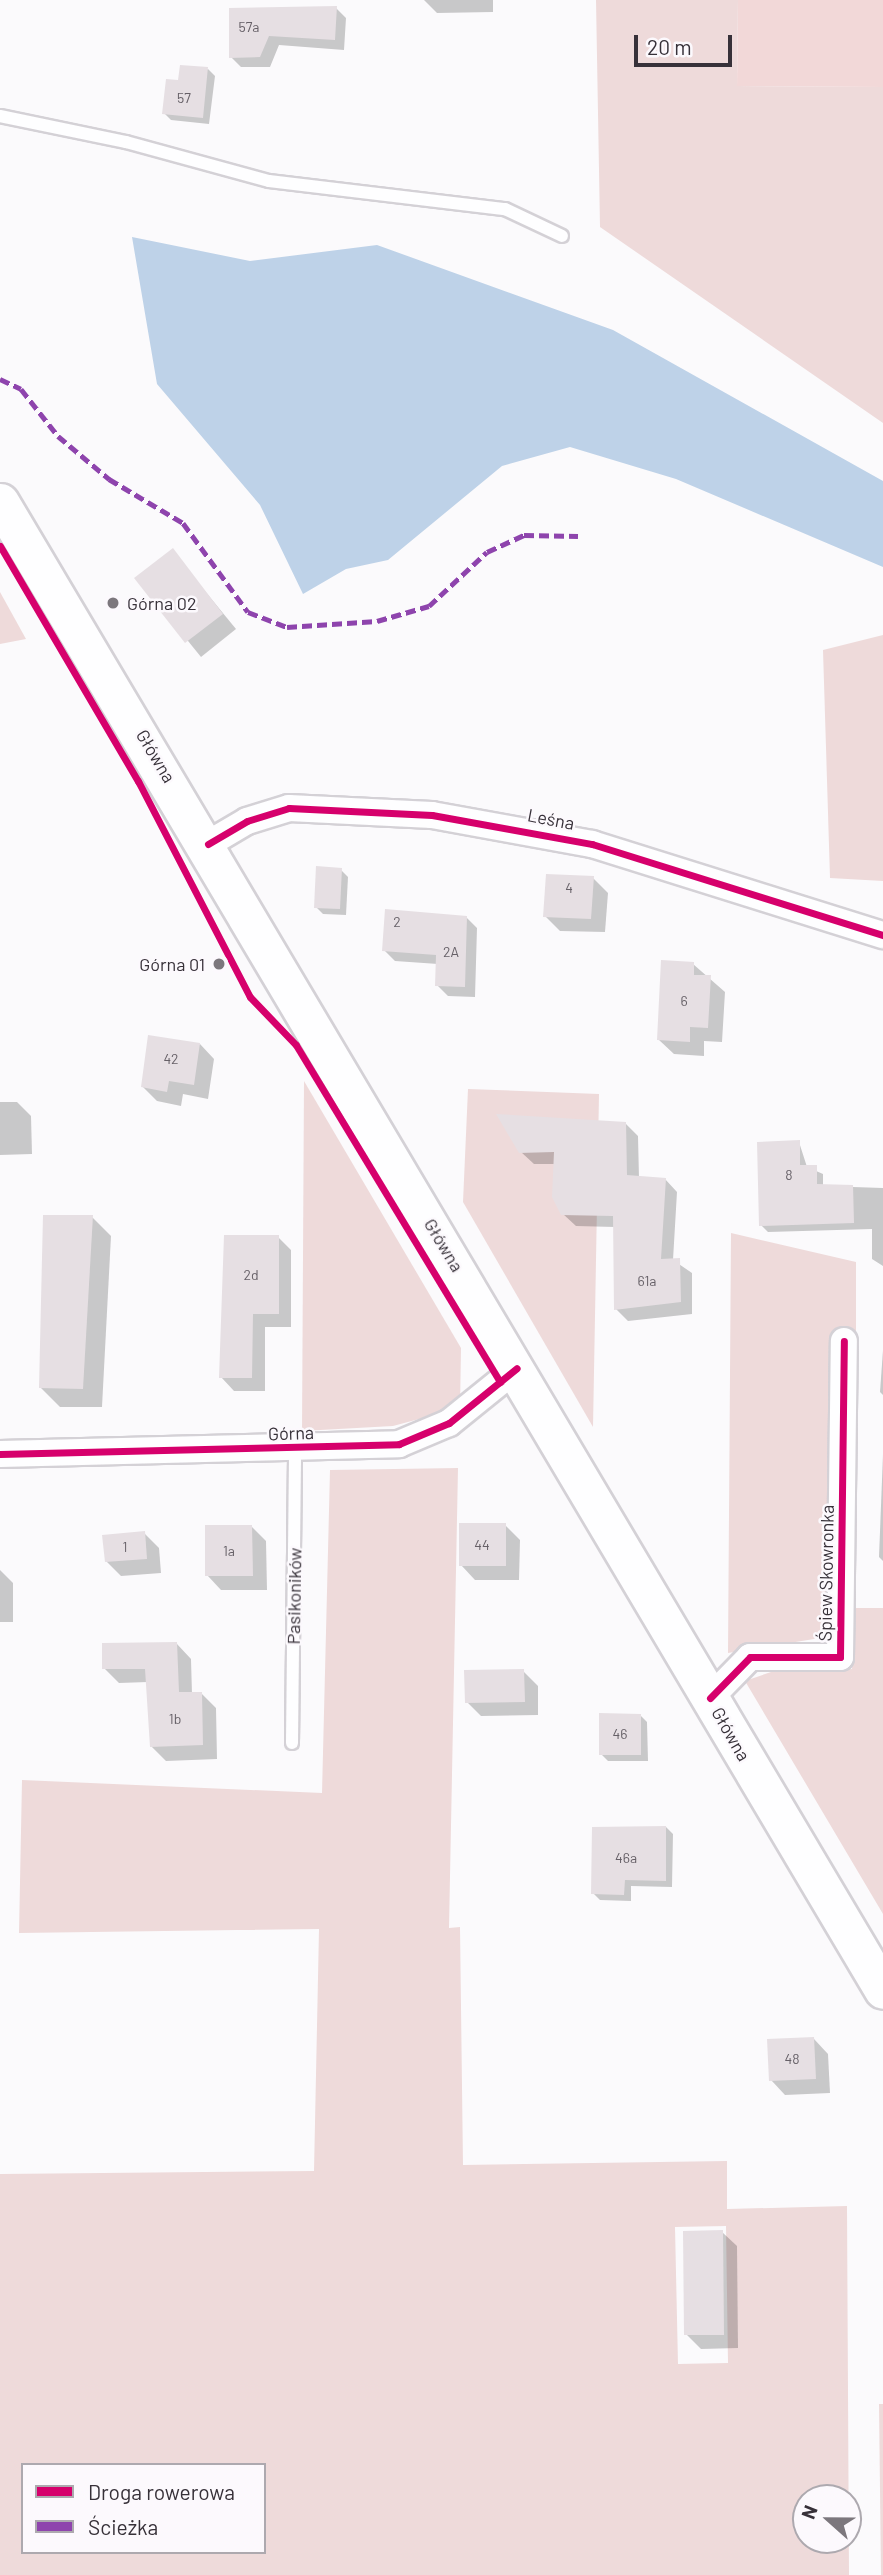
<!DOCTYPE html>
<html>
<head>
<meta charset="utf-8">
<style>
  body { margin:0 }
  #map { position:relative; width:883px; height:2575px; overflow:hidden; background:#fbfafc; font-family:Barlow,sans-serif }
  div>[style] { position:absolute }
  .green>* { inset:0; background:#eedada }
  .forest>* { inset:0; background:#f2d8d8 }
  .water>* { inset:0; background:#bed2e8 }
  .shadow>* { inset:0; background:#0003 }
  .building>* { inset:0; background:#e6dfe3 }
  .roads { filter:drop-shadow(2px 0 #d4d1d6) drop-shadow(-2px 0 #d4d1d6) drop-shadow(0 2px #d4d1d6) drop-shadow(0 -2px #d4d1d6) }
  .lane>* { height:12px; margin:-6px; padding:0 6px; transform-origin:6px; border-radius:6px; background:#fefeff }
  .street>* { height:26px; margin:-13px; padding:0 13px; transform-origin:13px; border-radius:13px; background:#fefeff }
  .secondary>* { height:37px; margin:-18.5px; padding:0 18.5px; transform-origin:18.5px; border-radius:18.5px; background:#fefeff }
  .quiet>* { height:5px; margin-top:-2.5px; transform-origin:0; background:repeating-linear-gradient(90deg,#8e44ad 0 10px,transparent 0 15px) }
  .cycleway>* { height:7px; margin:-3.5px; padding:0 3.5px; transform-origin:3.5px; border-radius:3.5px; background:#d6006c }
  .dots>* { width:19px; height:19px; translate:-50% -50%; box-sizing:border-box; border:4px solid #fcf9fd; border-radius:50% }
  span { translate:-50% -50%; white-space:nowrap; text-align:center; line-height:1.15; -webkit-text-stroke:5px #fcf9fd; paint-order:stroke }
  .number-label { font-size:14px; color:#666067 }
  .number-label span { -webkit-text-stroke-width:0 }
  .poi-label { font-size:18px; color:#373139 }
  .left { translate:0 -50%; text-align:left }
  .right { translate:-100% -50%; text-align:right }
  .street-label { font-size:18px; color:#373139 }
  .legend { position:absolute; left:21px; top:2463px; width:245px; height:91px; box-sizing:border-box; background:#fcf9fd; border:2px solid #ada9af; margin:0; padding:9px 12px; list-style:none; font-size:21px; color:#373139 }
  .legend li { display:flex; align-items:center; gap:14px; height:35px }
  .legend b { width:35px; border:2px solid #ada9af }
  .north { position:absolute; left:792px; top:2484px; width:70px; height:70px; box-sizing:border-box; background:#fcf9fd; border:2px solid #ada9af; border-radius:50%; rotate:291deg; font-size:19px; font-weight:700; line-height:28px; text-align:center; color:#373139 }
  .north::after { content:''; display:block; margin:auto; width:24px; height:32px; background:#7c777d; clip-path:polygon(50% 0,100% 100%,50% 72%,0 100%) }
  .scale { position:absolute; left:634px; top:35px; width:98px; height:32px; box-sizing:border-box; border:4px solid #373139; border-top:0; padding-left:9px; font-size:21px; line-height:24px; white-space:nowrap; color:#373139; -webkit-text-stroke:5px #fcf9fd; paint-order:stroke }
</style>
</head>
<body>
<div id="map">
  <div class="green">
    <i style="clip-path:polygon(596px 0,738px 0,737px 86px,883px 87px,883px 423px,600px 227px)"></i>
    <i style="clip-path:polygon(0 592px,26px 639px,0 644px)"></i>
    <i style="clip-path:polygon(883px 635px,883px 881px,830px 878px,823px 650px)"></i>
    <i style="clip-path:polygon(304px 1081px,461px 1348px,460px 1408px,393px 1426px,302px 1431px)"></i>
    <i style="clip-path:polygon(468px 1089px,599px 1094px,593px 1427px,463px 1202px)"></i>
    <i style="clip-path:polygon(731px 1233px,856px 1262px,856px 1332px,832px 1333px,829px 1624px,814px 1639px,728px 1653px)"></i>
    <i style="clip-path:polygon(evenodd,458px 1468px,449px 1928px,460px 1927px,463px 2165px,727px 2161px,727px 2209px,847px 2206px,849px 2575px,0 2575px,0 2174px,314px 2171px,319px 1929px,19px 1933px,22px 1780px,322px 1793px,330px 1470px,458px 1468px,726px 2226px,728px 2363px,678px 2364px,675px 2227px,726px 2226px,458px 1468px,23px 2465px,264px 2465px,264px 2552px,23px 2552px,23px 2465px,458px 1468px,806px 2498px,848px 2498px,848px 2540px,806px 2540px,806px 2498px)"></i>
    <i style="clip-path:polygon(854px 1608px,883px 1608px,883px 1914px,745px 1681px,771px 1672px,852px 1669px)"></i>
    <i style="clip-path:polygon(879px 2404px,883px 2404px,883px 2575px,881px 2575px)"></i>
  </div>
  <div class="forest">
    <i style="clip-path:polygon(738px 0,883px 0,883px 87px,737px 86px)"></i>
  </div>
  <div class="water">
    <i style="clip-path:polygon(132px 237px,250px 261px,377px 245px,613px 330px,883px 481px,883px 567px,676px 479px,570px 447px,502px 466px,388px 560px,346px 569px,303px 594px,260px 505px,157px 384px)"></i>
  </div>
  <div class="shadow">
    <i style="clip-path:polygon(493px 0,493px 12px,437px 13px,424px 0)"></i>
    <i style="clip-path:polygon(336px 8px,346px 18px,344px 50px,279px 45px,270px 67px,241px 67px,231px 57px,231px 10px)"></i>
    <i style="clip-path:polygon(208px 69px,215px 76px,209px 124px,171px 120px,164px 113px,180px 82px)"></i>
    <i style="clip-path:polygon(172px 551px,236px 629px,201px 657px,137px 578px)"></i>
    <i style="clip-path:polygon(341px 870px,348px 877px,346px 915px,323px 914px,316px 907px)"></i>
    <i style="clip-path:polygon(593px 878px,608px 893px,605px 932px,560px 931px,545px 916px)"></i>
    <i style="clip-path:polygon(466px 917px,477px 928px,475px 997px,448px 996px,437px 985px,438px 964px,395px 961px,384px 950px)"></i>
    <i style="clip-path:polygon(693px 964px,725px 992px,722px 1042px,704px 1041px,704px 1056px,674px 1054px,659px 1040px)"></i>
    <i style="clip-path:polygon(200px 1044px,214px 1059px,208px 1099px,183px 1094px,181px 1106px,157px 1101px,143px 1087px)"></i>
    <i style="clip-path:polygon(0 1102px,17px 1102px,31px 1116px,32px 1154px,0 1155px)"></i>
    <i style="clip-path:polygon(626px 1124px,638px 1136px,639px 1178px,665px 1179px,677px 1192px,673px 1260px,692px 1273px,692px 1314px,628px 1321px,616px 1309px,615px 1227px,576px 1226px,563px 1214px,555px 1164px,534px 1164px,521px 1152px)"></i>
    <i style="clip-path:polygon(799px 1142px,807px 1167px,823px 1174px,823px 1186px,883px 1188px,883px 1266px,872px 1259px,872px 1229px,768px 1232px,761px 1225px)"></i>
    <i style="clip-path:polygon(92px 1217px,111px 1236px,102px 1407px,60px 1407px,41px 1388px)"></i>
    <i style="clip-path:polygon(278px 1237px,291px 1250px,291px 1327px,265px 1327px,265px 1391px,234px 1391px,221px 1377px)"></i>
    <i style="clip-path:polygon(883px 1350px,883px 1395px,880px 1392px)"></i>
    <i style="clip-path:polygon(883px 1454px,883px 1561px,879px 1557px)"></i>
    <i style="clip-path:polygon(505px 1525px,520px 1540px,519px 1580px,475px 1580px,461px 1565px)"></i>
    <i style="clip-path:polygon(252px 1527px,266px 1541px,267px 1590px,221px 1590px,207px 1575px)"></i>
    <i style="clip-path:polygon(144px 1533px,159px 1548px,161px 1573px,121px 1576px,106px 1561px)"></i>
    <i style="clip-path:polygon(0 1570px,13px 1583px,13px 1622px,0 1622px)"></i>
    <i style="clip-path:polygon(177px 1644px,191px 1659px,192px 1694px,201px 1693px,216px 1708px,217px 1759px,166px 1761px,151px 1746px,148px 1682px,119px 1683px,104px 1668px)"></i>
    <i style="clip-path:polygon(523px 1671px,538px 1686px,538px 1715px,481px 1716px,467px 1702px)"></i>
    <i style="clip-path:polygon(640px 1715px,647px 1722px,648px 1761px,608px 1761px,601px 1754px)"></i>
    <i style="clip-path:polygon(666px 1827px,673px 1834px,672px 1887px,631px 1886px,631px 1901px,600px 1900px,593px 1893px)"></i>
    <i style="clip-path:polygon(814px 2039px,828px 2054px,830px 2093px,785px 2095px,771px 2080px)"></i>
    <i style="clip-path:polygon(722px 2232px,737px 2246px,738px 2348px,701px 2349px,686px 2334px)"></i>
  </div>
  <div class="building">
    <i style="clip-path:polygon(337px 6px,335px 40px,269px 36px,260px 57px,229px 58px,229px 8px)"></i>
    <i style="clip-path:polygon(180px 65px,208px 67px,203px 118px,162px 114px,166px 79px,178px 80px)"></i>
    <i style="clip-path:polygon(173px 548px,223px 614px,185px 643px,134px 578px)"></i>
    <i style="clip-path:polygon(316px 866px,342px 868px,340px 909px,314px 908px)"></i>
    <i style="clip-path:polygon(546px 874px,594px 876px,591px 919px,543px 917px)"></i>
    <i style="clip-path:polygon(385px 909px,467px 916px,465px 987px,435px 986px,436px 955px,382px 951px)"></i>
    <i style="clip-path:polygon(661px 960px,694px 962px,694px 975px,711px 975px,708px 1028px,690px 1027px,690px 1042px,657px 1040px)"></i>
    <i style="clip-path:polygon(148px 1035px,200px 1043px,194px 1085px,169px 1081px,167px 1092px,141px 1087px)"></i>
    <i style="clip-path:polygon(496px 1114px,626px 1122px,627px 1175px,666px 1178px,661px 1259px,680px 1258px,681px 1302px,614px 1310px,613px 1216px,561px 1215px,552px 1197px,554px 1152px,519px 1153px)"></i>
    <i style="clip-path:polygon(800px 1140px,800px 1165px,817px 1165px,817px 1184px,853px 1185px,854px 1223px,759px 1226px,757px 1142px)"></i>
    <i style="clip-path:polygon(43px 1215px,93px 1215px,83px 1389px,39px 1388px)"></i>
    <i style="clip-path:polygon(224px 1235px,279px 1235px,279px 1314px,253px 1314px,252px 1378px,219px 1378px)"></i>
    <i style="clip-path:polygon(459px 1523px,506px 1523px,506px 1566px,459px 1566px)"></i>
    <i style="clip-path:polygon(205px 1525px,252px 1525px,253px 1576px,205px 1576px)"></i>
    <i style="clip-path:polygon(145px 1531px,147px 1559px,105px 1562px,102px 1535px)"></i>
    <i style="clip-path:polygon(177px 1642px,179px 1692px,202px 1692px,203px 1745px,150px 1747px,145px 1669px,102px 1669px,102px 1643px)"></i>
    <i style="clip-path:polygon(524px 1669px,525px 1702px,465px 1703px,464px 1670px)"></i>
    <i style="clip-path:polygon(599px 1713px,641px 1714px,641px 1755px,599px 1755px)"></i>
    <i style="clip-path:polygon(666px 1826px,666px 1881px,625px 1880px,624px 1895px,591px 1894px,592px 1827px)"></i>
    <i style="clip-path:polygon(814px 2037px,816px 2079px,769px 2081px,767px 2039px)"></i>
    <i style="clip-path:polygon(723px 2230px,724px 2335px,684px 2335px,683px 2231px)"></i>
  </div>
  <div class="roads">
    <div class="lane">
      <i style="left:0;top:116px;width:129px;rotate:11.7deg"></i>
      <i style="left:126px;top:142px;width:148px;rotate:15.3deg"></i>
      <i style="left:269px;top:181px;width:238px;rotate:6.8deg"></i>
      <i style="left:505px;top:209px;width:63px;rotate:25.3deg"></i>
      <i style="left:292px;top:1743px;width:293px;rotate:-89.4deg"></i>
    </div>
    <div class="street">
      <i style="left:208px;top:844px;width:45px;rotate:-30.5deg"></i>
      <i style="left:247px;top:821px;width:44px;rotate:-17.2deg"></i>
      <i style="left:289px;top:808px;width:143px;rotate:2.8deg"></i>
      <i style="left:432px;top:815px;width:163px;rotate:10.3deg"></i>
      <i style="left:592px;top:844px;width:305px;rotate:17.4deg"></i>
      <i style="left:0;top:1454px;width:399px;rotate:-1.4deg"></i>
      <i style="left:399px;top:1444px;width:54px;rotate:-22.8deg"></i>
      <i style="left:449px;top:1423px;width:87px;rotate:-39deg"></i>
      <i style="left:710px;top:1698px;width:57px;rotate:-45.7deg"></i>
      <i style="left:750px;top:1657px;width:90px"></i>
      <i style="left:840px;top:1657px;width:316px;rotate:-89.3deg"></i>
    </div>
    <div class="secondary">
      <i style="left:0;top:502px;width:1730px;rotate:59.31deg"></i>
    </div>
  </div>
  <div class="quiet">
    <i style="left:0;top:379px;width:23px;rotate:25deg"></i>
    <i style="left:21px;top:389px;width:60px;rotate:51.8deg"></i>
    <i style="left:58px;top:436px;width:67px;rotate:40.1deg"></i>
    <i style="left:109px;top:479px;width:86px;rotate:30.7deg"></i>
    <i style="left:183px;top:523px;width:110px;rotate:53.9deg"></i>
    <i style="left:248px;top:612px;width:42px;rotate:21deg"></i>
    <i style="left:287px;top:627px;width:90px;rotate:-3.8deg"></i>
    <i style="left:377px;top:621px;width:54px;rotate:-16.1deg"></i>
    <i style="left:429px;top:606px;width:79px;rotate:-43deg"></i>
    <i style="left:487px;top:552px;width:41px;rotate:-24.7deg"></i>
    <i style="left:524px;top:535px;width:54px;rotate:1.1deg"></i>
  </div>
  <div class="cycleway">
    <i style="left:0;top:546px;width:273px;rotate:59.6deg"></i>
    <i style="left:138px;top:781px;width:243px;rotate:62.6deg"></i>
    <i style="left:250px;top:997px;width:66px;rotate:46.2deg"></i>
    <i style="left:296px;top:1045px;width:394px;rotate:58.8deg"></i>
    <i style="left:208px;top:844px;width:45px;rotate:-30.5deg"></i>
    <i style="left:247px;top:821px;width:44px;rotate:-17.2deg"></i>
    <i style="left:289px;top:808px;width:143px;rotate:2.8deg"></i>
    <i style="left:432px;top:815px;width:163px;rotate:10.3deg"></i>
    <i style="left:592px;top:844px;width:305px;rotate:17.4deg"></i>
    <i style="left:0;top:1454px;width:399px;rotate:-1.4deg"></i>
    <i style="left:399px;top:1444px;width:54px;rotate:-22.8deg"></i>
    <i style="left:449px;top:1423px;width:87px;rotate:-39deg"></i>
    <i style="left:710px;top:1698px;width:57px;rotate:-45.7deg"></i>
    <i style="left:750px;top:1657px;width:90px"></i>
    <i style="left:840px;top:1657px;width:316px;rotate:-89.3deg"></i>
  </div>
  <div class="dots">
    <i style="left:113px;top:603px;background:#7c777d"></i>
    <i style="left:219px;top:964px;background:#7c777d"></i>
  </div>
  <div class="number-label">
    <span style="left:249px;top:27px">57a</span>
    <span style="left:184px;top:98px">57</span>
    <span style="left:569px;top:888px">4</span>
    <span style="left:397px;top:922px">2</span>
    <span style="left:451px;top:952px">2A</span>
    <span style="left:684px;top:1001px">6</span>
    <span style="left:171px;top:1059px">42</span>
    <span style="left:789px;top:1175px">8</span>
    <span style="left:251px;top:1275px">2d</span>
    <span style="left:647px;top:1281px">61a</span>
    <span style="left:482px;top:1545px">44</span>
    <span style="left:125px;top:1547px">1</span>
    <span style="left:229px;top:1551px">1a</span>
    <span style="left:175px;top:1719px">1b</span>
    <span style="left:620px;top:1734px">46</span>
    <span style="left:626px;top:1858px">46a</span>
    <span style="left:792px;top:2059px">48</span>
  </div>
  <div class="poi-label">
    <span class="left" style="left:127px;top:603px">Górna 02</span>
    <span class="right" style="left:205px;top:964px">Górna 01</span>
  </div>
  <div class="street-label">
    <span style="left:156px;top:756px;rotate:59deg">Główna</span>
    <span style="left:551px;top:819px;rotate:11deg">Leśna</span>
    <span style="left:444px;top:1245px;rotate:59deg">Główna</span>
    <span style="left:291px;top:1433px;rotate:-2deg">Górna</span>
    <span style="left:826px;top:1573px;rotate:-89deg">Śpiew Skowronka</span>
    <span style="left:294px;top:1596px;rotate:-89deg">Pasikoników</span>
    <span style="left:731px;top:1734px;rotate:60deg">Główna</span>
  </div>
  <ul class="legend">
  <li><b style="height:9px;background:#d6006c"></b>Droga rowerowa</li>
  <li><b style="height:9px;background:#8e44ad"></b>Ścieżka</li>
  </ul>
  <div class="north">N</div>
  <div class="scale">20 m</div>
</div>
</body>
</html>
